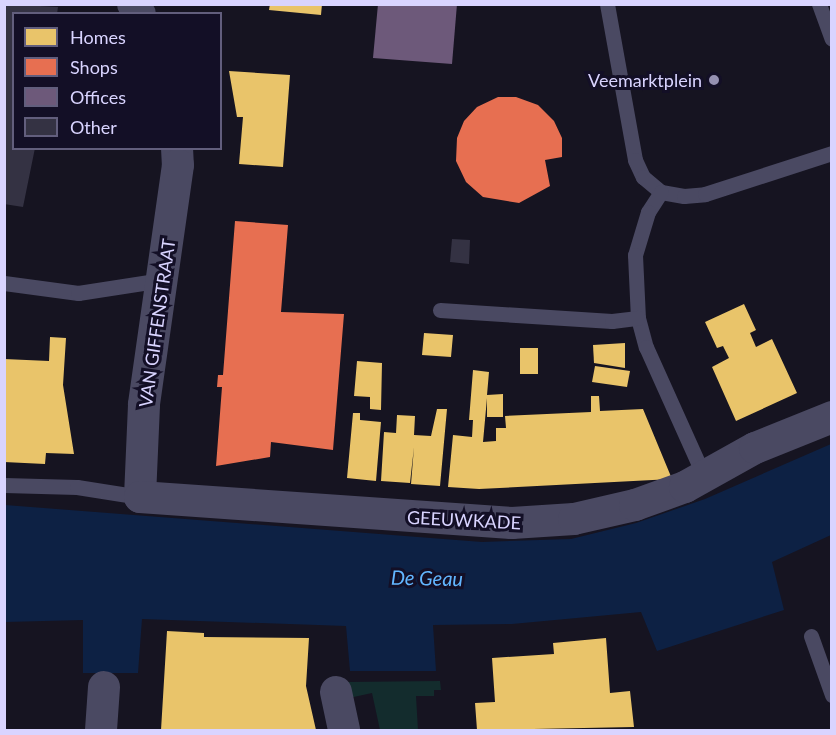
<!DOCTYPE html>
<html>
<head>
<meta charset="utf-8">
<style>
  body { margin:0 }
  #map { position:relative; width:836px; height:735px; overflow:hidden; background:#161421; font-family:Lato,sans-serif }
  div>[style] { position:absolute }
  .green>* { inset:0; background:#132c2d }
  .water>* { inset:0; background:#0d2144 }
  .homes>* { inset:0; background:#e9c46a }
  .shops>* { inset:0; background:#e76f51 }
  .offices>* { inset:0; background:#6d597a }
  .building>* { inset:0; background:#343243 }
  .lane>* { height:15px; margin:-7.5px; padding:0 7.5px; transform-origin:7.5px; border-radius:7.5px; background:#4a4962 }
  .street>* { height:32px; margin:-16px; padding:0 16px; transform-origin:16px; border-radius:16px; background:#4a4962 }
  .dots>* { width:16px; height:16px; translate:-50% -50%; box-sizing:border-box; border:3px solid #130f26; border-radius:50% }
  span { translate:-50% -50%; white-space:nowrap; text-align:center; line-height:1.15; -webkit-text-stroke:6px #130f26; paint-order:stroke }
  .poi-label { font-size:18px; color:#d9d4ff }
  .right { translate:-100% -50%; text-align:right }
  .street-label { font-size:18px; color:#d9d4ff }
  .water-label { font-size:20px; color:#62b6ff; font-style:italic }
  .frame { position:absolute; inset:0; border:6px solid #d9d4ff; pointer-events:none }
  .legend { position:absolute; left:12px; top:12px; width:210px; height:138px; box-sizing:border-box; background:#130f26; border:2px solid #625e7d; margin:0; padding:8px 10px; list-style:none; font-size:18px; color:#d9d4ff }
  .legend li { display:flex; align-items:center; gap:12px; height:30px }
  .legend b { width:30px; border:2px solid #625e7d }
</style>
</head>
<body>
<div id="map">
  <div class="green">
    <i style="clip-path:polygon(440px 681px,441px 690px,434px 690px,434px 696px,416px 696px,418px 730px,380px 730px,372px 693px,349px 698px,348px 692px,348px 682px)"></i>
  </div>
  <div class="water">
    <i style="clip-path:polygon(831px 444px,831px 535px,772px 562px,784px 610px,657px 651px,641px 612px,512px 624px,433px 625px,436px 671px,350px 671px,346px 626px,142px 619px,138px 673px,83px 673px,83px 620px,5px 622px,5px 505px,482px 542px,571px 539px,636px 523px,705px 499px)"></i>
  </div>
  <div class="homes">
    <i style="clip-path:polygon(270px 4px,322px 4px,321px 15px,269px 10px)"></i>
    <i style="clip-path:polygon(229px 71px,290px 75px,283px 167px,239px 164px,243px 117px,237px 117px)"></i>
    <i style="clip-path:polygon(744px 304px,756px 330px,750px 333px,756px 347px,772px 339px,797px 393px,736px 421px,712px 367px,729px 358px,723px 346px,717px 348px,705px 322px)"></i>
    <i style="clip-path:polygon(424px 333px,453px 335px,451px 357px,422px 355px)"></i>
    <i style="clip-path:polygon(50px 337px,66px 338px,63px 385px,74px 454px,46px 453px,45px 464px,4px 462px,4px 359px,49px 361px)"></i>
    <i style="clip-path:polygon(625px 343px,625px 368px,594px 363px,593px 345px)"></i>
    <i style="clip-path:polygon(520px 348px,538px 348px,538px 374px,520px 374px)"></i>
    <i style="clip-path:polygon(357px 361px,382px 363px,381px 410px,370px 409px,370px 397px,354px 396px)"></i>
    <i style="clip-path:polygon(595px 366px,630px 371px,627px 387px,592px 382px)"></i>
    <i style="clip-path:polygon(473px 370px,489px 372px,487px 395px,503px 394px,503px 417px,487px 417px,487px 398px,483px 442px,496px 441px,496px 428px,506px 428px,505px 416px,591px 412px,591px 396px,599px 396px,600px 411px,643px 409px,672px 479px,479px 489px,448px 487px,453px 435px,472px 437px,473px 420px,469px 420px)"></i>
    <i style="clip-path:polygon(437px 409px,447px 409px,440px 486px,411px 484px,414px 447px,410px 483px,381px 481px,384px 432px,396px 433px,397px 415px,415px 416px,414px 435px,431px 436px)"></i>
    <i style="clip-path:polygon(353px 413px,360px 413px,360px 420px,381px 422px,376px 481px,347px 478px)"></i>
    <i style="clip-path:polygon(167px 631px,204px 633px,204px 637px,309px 638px,306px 686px,316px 730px,161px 730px)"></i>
    <i style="clip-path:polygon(606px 638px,610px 693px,630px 691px,634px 727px,477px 730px,475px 703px,495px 702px,492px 658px,554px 654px,553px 643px)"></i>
  </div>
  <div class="shops">
    <i style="clip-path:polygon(498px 97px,516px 97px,538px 105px,554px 121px,562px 138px,562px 157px,545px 160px,550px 186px,519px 203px,483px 197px,466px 182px,456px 161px,457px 138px,464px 121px,477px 107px)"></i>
    <i style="clip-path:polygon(235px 221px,288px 225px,281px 312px,344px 314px,333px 450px,271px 442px,270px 457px,216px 466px,222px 387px,217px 387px,218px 375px,223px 375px)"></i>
  </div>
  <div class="offices">
    <i style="clip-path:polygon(378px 4px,457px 4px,452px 64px,373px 58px)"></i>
  </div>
  <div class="building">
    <i style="clip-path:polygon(4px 4px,58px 7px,57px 14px,14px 14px,14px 148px,35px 148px,23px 207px,4px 204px)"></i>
    <i style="clip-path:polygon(452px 239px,470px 240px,469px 264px,450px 262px)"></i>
  </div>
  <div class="lane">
    <i style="left:607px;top:4px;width:158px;rotate:79.8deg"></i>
    <i style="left:635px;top:160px;width:19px;rotate:65deg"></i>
    <i style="left:643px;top:177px;width:23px;rotate:40deg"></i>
    <i style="left:661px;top:192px;width:23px;rotate:10deg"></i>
    <i style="left:684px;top:196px;width:21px;rotate:-5deg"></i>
    <i style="left:705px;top:194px;width:133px;rotate:-17.9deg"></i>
    <i style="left:819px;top:4px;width:37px;rotate:70deg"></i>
    <i style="left:661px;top:192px;width:24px;rotate:123deg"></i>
    <i style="left:648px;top:212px;width:45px;rotate:106.8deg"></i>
    <i style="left:635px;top:255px;width:63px;rotate:87.3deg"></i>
    <i style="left:638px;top:318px;width:30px;rotate:75deg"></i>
    <i style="left:646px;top:347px;width:144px;rotate:65.8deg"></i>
    <i style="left:4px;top:283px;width:75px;rotate:7.7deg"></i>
    <i style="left:78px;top:293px;width:85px;rotate:-8.8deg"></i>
    <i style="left:440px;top:310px;width:172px;rotate:3.7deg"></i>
    <i style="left:612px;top:321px;width:26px;rotate:-7deg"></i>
    <i style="left:4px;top:485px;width:73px;rotate:1.6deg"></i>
    <i style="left:77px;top:487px;width:64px;rotate:9deg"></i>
    <i style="left:811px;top:636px;width:63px;rotate:70.4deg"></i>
  </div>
  <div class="street">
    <i style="left:133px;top:4px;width:12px;rotate:55deg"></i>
    <i style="left:177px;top:148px;width:17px;rotate:87deg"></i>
    <i style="left:178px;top:165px;width:242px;rotate:98.1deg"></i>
    <i style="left:144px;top:405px;width:92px;rotate:92.5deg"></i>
    <i style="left:140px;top:497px;width:373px;rotate:4deg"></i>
    <i style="left:512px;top:523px;width:62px;rotate:-3.7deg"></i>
    <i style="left:574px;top:519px;width:63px;rotate:-12.9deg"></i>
    <i style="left:635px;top:505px;width:53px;rotate:-19.8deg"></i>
    <i style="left:685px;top:487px;width:80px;rotate:-29.1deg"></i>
    <i style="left:755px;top:448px;width:83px;rotate:-21.9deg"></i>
    <i style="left:336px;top:692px;width:39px;rotate:78deg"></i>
    <i style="left:101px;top:730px;width:43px;rotate:-86deg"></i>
  </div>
  <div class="dots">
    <i style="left:714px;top:80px;background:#9591b1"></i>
  </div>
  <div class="poi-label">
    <span class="right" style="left:702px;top:80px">Veemarktplein</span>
  </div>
  <div class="street-label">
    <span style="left:157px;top:323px;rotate:-82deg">VAN GIFFENSTRAAT</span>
    <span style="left:464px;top:520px;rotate:3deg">GEEUWKADE</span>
  </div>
  <div class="water-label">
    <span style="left:427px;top:578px;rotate:1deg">De Geau</span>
  </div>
  <div class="frame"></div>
  <ul class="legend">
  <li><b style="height:16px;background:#e9c46a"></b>Homes</li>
  <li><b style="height:16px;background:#e76f51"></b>Shops</li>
  <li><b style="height:16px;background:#6d597a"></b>Offices</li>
  <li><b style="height:16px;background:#343243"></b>Other</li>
  </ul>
</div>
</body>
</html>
